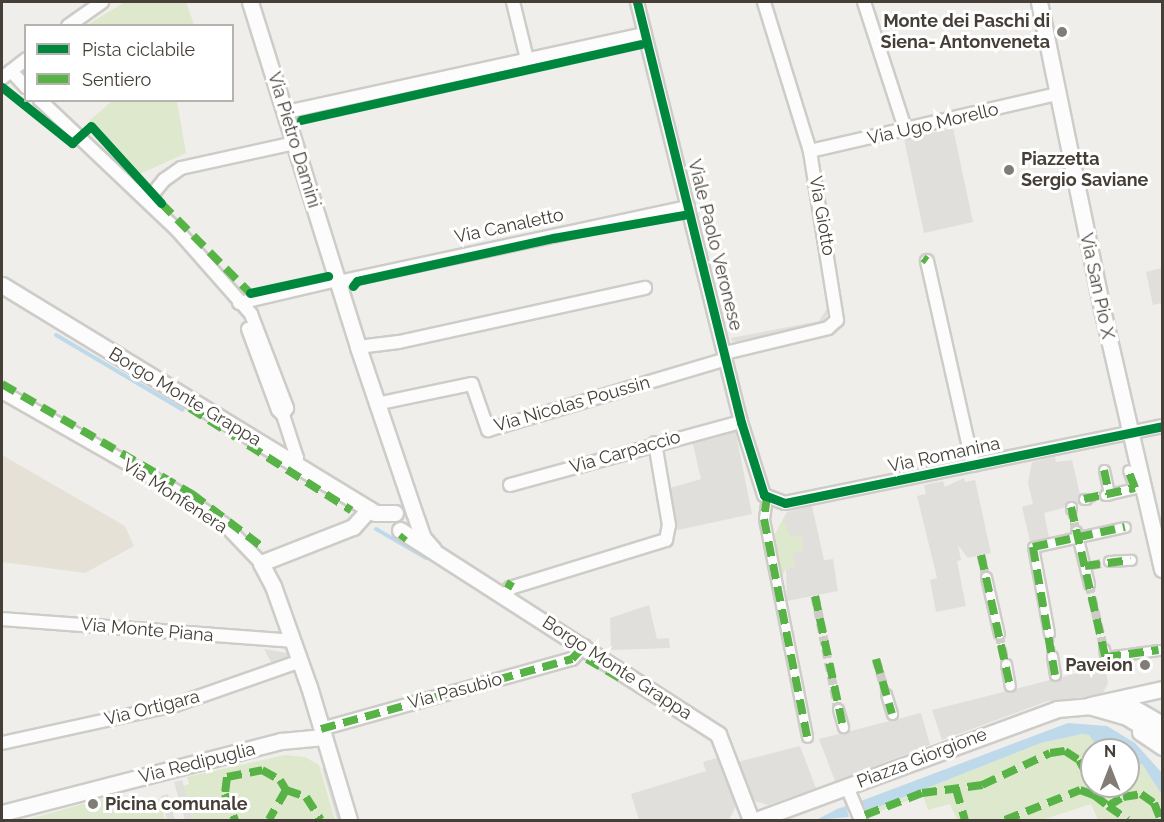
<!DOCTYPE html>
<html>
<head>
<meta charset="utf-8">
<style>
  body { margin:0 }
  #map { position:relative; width:1164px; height:822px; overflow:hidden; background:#f0eeea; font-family:Raleway,sans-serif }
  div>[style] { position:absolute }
  .education>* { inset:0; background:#e6e1d6 }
  .green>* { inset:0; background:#dee8cc }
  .parking>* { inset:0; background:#e1dfdb }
  .water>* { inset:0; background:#bedaea }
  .stream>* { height:4px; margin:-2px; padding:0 2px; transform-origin:2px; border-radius:2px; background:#bedaea }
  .pedestrian-tunnel>* { height:9px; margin-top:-4.5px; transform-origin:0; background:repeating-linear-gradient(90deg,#cecbc6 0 9px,transparent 0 13.5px) }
  .roads { filter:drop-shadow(2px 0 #ceccc8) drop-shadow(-2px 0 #ceccc8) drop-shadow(0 2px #ceccc8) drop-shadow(0 -2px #ceccc8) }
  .pedestrian>* { height:9px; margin:-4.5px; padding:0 4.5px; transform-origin:4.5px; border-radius:4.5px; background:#fdfcfc }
  .minor>* { height:12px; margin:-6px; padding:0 6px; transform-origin:6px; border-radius:6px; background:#fdfcfc }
  .tertiary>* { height:15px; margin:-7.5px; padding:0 7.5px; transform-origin:7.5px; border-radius:7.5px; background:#fdfcfc }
  .quiet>* { height:8px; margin-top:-4px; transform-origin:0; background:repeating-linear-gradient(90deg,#57b346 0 15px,transparent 0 23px) }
  .cycleway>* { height:9px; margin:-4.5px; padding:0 4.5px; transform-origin:4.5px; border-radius:4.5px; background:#00873e }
  .dots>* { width:16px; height:16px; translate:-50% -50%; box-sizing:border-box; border:3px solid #fff; border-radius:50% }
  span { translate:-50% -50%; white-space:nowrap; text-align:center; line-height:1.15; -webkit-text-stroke:6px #fff; paint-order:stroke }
  .poi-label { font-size:18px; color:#453f37; font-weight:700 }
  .right { translate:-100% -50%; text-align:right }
  .left { translate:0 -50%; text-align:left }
  .street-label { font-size:18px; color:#453f37 }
  .frame { position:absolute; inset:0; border:3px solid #453f37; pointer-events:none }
  .legend { position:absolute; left:24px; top:24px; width:210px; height:78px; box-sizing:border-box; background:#fff; border:2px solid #b5b2af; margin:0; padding:8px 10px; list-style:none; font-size:18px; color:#453f37 }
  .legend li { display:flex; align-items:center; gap:12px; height:30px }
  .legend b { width:30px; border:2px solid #b5b2af }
  .north { position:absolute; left:1080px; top:738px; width:60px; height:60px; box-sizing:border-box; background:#fff; border:2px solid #b5b2af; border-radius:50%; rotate:0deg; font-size:16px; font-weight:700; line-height:24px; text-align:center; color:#453f37 }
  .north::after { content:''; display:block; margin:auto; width:21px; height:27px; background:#817c76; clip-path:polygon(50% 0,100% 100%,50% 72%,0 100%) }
</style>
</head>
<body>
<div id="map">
  <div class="education">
    <i style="clip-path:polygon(2px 455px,125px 526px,134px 546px,85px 573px,2px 562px)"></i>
  </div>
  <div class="green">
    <i style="clip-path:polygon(125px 2px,186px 2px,194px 25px,87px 25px)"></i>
    <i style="clip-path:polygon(112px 101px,177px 101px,186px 153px,140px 174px,89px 121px)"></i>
    <i style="clip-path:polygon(783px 519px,801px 535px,803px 551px,795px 567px,786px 569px,781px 579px,774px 536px)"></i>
    <i style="clip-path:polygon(1082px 734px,1089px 735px,1099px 750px,1092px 750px,1092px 786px,1128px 786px,1128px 763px,1142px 764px,1162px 795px,1162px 820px,1098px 820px,1091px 804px,1042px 820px,957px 820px,950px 804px,928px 810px,923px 795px,867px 816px,866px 812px,1041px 743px)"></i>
    <i style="clip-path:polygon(285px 755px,305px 757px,319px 765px,335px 820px,193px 820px,184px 786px,189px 784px,187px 777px)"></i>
    <i style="clip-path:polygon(108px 797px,113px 811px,160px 799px,165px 820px,26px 820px)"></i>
  </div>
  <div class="parking">
    <i style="clip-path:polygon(953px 128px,973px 222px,924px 233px,904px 139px)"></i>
    <i style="clip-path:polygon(1162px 268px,1162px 303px,1153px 305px,1146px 272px)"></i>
    <i style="clip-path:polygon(830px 304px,833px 307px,819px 326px,732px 342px,731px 338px,819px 321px)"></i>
    <i style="clip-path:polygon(735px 429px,752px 514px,678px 530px,670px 488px,701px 479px,692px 441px)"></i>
    <i style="clip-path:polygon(1055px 457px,1056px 462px,1072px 460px,1082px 503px,1044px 513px,1049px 537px,1030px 541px,1022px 507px,1033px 504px,1028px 483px,1032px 462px)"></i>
    <i style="clip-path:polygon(964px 478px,965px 482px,975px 480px,991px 553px,968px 558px,958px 545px,961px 560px,957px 561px,966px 606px,936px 612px,930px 580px,937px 578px,917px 496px,926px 494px,924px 485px,943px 481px,945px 487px)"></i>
    <i style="clip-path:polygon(812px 506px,824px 560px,833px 559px,838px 591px,787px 601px,786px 569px,795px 567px,793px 553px,803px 551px,801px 535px,790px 536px,783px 519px,787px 512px)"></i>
    <i style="clip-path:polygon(649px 605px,657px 639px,669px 638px,670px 648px,611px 650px,610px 618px)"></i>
    <i style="clip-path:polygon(264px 649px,287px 653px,289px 657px,272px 664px)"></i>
    <i style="clip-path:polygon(1105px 666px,1108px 683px,1102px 695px,1048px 701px,942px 740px,932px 710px)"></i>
    <i style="clip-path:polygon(921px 713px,930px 745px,835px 781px,819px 739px)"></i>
    <i style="clip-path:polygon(800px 746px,816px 788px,768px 805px,755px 801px,737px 762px)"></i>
    <i style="clip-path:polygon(720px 757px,737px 804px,729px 820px,639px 820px,631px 794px,706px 771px,703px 762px)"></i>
    <i style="clip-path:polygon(326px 766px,342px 820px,337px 820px,322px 768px)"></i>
    <i style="clip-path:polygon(182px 780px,184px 786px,193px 820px,185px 820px,174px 782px)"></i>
    <i style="clip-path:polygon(168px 794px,175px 820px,167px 820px,161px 796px)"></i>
  </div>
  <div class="water">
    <i style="clip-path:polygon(1068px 723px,1107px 726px,1135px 743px,1162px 773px,1162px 795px,1142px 764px,1128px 763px,1128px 750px,1099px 750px,1089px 735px,1082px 734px,1041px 743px,866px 812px,861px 801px)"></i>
    <i style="clip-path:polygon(846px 806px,849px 817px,816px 820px,837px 809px)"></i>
  </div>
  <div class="stream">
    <i style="left:56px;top:335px;width:147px;rotate:30.6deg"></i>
    <i style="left:376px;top:529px;width:58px;rotate:30.1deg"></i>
  </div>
  <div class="pedestrian-tunnel">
    <i style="left:1086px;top:499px;width:19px;rotate:-12deg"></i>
    <i style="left:1071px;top:509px;width:23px;rotate:77deg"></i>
    <i style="left:981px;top:555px;width:23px;rotate:77deg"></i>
    <i style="left:1092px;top:565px;width:17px;rotate:-13deg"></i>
    <i style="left:1089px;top:584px;width:67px;rotate:77deg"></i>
    <i style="left:815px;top:596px;width:115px;rotate:78.5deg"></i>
    <i style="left:1049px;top:633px;width:23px;rotate:83deg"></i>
    <i style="left:999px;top:634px;width:31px;rotate:77deg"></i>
    <i style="left:876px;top:659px;width:36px;rotate:74deg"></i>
  </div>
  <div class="roads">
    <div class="pedestrian">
      <i style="left:1104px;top:470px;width:25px;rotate:78deg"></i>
      <i style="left:1105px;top:495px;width:31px;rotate:-13deg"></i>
      <i style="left:1135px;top:488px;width:19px;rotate:-111deg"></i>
      <i style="left:767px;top:497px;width:22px;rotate:98deg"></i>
      <i style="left:764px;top:519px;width:222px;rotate:78.8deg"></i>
      <i style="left:1084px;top:499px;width:2px"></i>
      <i style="left:1071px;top:507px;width:2px;rotate:90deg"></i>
      <i style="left:1076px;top:531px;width:55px;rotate:76.2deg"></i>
      <i style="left:1109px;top:561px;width:22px;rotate:-3deg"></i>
      <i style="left:986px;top:577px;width:58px;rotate:77.2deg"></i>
      <i style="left:1049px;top:633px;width:87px;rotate:-100.5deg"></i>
      <i style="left:1033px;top:547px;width:94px;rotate:-12.3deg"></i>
      <i style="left:1104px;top:649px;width:15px;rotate:79deg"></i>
      <i style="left:1052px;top:656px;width:19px;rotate:81deg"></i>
      <i style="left:1106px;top:657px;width:53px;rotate:-7.5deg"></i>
      <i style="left:1006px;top:664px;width:22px;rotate:80deg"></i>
      <i style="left:886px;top:694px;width:21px;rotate:73deg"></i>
      <i style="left:838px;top:709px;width:19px;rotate:74deg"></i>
    </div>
    <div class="minor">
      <i style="left:513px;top:2px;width:59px;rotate:76.2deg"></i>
      <i style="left:637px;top:2px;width:433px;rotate:76.1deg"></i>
      <i style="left:741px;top:422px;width:77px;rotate:72.5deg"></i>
      <i style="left:764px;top:495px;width:22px;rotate:21deg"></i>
      <i style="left:785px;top:503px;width:385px;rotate:-11.5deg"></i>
      <i style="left:864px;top:2px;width:136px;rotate:72deg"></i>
      <i style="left:68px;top:26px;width:42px;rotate:-35.2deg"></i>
      <i style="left:11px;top:71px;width:22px;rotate:47deg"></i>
      <i style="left:2px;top:78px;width:31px;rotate:-38deg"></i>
      <i style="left:40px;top:100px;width:189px;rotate:43.5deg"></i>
      <i style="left:177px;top:230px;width:112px;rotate:48.6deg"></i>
      <i style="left:251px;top:314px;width:101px;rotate:69deg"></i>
      <i style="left:287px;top:408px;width:8px;rotate:120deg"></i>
      <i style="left:286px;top:112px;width:367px;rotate:-12.3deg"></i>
      <i style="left:810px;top:151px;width:253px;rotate:-13deg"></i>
      <i style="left:147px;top:201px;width:27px;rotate:-51deg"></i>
      <i style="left:164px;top:180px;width:21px;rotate:-35deg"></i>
      <i style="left:181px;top:168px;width:117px;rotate:-12.4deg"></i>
      <i style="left:927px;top:261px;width:209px;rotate:77.3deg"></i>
      <i style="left:338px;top:282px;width:358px;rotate:-12.1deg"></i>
      <i style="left:239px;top:303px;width:101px;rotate:-13.2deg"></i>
      <i style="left:248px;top:329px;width:86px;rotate:69.7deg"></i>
      <i style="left:278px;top:410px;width:7px;rotate:45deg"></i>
      <i style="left:283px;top:415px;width:45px;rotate:72deg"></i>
      <i style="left:297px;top:458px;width:6px;rotate:121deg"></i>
      <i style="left:358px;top:347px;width:41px;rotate:-7deg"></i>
      <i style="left:399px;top:342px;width:252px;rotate:-12.4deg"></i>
      <i style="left:725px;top:353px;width:106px;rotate:-13.6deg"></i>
      <i style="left:828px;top:328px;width:12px;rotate:-42deg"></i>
      <i style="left:837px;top:320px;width:171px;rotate:-99.1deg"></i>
      <i style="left:810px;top:151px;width:156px;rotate:-107.2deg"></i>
      <i style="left:2px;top:392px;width:198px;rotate:29.7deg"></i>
      <i style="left:174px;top:490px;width:60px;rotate:34.2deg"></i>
      <i style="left:224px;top:524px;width:54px;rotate:46.5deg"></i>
      <i style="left:376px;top:404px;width:98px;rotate:-11.8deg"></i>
      <i style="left:472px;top:384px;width:49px;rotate:70.8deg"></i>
      <i style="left:488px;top:430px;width:248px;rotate:-16.6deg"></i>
      <i style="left:510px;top:485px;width:239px;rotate:-15.3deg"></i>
      <i style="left:506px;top:596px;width:9px;rotate:-63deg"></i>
      <i style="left:510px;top:588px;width:163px;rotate:-17.1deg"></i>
      <i style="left:666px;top:540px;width:15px;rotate:-79deg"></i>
      <i style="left:669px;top:525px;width:83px;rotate:-99.7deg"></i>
      <i style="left:2px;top:619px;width:291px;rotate:4.3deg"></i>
      <i style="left:321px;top:729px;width:261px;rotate:-15.6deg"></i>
      <i style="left:572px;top:659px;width:18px;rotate:-47deg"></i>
      <i style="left:2px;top:743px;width:177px;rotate:-12.4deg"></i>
      <i style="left:175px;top:705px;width:130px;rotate:-19.3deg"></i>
      <i style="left:847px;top:787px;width:36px;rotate:67deg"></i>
    </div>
    <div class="tertiary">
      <i style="left:250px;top:2px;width:362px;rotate:72.6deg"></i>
      <i style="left:358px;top:347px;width:177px;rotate:71.3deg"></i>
      <i style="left:1039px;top:2px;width:313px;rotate:78.4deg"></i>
      <i style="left:1102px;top:309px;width:267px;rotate:77deg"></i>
      <i style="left:2px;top:285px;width:437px;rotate:31.4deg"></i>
      <i style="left:375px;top:513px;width:20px"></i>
      <i style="left:416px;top:518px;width:21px;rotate:71deg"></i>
      <i style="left:423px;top:538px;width:15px;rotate:48deg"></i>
      <i style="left:400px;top:530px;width:378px;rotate:32.7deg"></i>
      <i style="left:718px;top:734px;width:92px;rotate:69deg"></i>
      <i style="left:1113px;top:702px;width:16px;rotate:11deg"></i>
      <i style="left:1129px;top:705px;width:38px;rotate:30deg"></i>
      <i style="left:1090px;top:705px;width:74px;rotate:-12.5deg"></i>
      <i style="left:1140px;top:732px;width:27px;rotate:34deg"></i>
      <i style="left:2px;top:813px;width:288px;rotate:-14.5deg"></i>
      <i style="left:281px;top:741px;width:43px;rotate:-5.3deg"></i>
      <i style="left:349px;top:820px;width:139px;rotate:-106.7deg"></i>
      <i style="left:309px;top:687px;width:107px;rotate:-109.6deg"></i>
      <i style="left:273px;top:586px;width:26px;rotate:-118deg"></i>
      <i style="left:261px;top:563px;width:99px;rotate:-21.4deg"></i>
      <i style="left:353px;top:527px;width:24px;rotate:-48deg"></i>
      <i style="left:756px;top:820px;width:321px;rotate:-20.2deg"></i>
      <i style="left:1057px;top:709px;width:32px;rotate:-5deg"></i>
      <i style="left:1089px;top:706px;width:37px;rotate:16deg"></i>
      <i style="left:1125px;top:716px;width:31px;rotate:32deg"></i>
      <i style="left:1151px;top:732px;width:11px"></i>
    </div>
  </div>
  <div class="quiet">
    <i style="left:161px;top:203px;width:127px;rotate:45.3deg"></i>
    <i style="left:923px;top:258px;width:5px;rotate:37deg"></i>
    <i style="left:2px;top:384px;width:220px;rotate:30.1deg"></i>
    <i style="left:192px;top:494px;width:86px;rotate:37deg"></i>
    <i style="left:190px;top:408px;width:191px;rotate:32.4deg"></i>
    <i style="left:1104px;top:470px;width:25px;rotate:78deg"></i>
    <i style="left:767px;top:497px;width:22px;rotate:98deg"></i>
    <i style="left:764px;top:519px;width:222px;rotate:78.8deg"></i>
    <i style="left:1084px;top:499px;width:52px;rotate:-12.2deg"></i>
    <i style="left:1135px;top:488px;width:19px;rotate:-111deg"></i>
    <i style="left:1071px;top:507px;width:161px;rotate:77.1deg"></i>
    <i style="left:401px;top:540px;width:6px;rotate:-51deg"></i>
    <i style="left:981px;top:555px;width:134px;rotate:77.5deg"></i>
    <i style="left:1085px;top:566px;width:46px;rotate:-7.4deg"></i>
    <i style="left:506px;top:583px;width:8px;rotate:30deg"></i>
    <i style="left:815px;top:596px;width:134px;rotate:77.9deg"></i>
    <i style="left:1106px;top:657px;width:53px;rotate:-7.5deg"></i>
    <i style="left:587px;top:659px;width:38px;rotate:30deg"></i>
    <i style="left:876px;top:659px;width:57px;rotate:73.8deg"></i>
    <i style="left:1055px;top:675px;width:130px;rotate:-99.8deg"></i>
    <i style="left:1033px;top:547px;width:94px;rotate:-12.3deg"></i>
    <i style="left:321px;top:729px;width:261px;rotate:-15.6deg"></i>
    <i style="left:572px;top:659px;width:18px;rotate:-47deg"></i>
    <i style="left:227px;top:777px;width:36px;rotate:-11deg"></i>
    <i style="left:262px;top:770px;width:21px;rotate:29deg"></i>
    <i style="left:280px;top:780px;width:12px;rotate:59deg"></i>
    <i style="left:286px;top:790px;width:34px;rotate:120deg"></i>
    <i style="left:227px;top:777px;width:17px;rotate:97deg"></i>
    <i style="left:225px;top:794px;width:28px;rotate:69deg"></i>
    <i style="left:1094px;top:786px;width:9px;rotate:90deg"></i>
    <i style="left:1094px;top:795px;width:18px;rotate:38deg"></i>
    <i style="left:1108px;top:806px;width:17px;rotate:-31deg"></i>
    <i style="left:1123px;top:797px;width:18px;rotate:-9deg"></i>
    <i style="left:1141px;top:794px;width:16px;rotate:35deg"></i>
    <i style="left:1154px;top:803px;width:18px;rotate:68deg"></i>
    <i style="left:956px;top:789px;width:32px;rotate:74deg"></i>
    <i style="left:286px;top:790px;width:21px;rotate:19deg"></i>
    <i style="left:306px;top:797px;width:27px;rotate:57deg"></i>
    <i style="left:1108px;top:806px;width:24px;rotate:35deg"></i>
    <i style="left:865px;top:815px;width:61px;rotate:-21.1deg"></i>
    <i style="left:922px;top:793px;width:61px;rotate:-7.6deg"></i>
    <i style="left:982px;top:785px;width:75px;rotate:-25.2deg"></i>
    <i style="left:1050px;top:753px;width:15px;rotate:-8deg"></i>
    <i style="left:1065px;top:751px;width:17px;rotate:33deg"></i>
    <i style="left:1079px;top:760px;width:26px;rotate:61deg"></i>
    <i style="left:1005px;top:820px;width:81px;rotate:-21.8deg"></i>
    <i style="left:1080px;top:790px;width:15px;rotate:20deg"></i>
  </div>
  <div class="cycleway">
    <i style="left:637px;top:2px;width:433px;rotate:76.1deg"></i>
    <i style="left:741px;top:422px;width:77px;rotate:72.5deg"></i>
    <i style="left:764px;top:495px;width:22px;rotate:21deg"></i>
    <i style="left:785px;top:503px;width:385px;rotate:-11.5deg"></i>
    <i style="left:2px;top:87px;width:90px;rotate:38.7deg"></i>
    <i style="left:72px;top:143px;width:25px;rotate:-42deg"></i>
    <i style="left:91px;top:126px;width:104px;rotate:47.7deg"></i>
    <i style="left:301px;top:120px;width:348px;rotate:-12.6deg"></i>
    <i style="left:353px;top:286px;width:6px;rotate:-51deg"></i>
    <i style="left:357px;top:281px;width:201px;rotate:-12.4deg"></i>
    <i style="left:553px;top:238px;width:133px;rotate:-10deg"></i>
    <i style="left:250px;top:293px;width:80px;rotate:-12.3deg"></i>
  </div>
  <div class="dots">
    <i style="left:1062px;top:32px;background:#817c76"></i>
    <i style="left:1009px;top:170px;background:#817c76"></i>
    <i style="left:1145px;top:665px;background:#817c76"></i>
    <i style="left:93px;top:804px;background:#817c76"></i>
  </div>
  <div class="poi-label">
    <span class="right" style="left:1050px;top:32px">Monte dei Paschi di<br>Siena- Antonveneta</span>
    <span class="left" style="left:1021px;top:170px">Piazzetta<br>Sergio Saviane</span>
    <span class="right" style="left:1133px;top:665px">Paveion</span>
    <span class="left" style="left:105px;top:804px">Picina comunale</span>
  </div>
  <div class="street-label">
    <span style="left:933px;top:124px;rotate:-13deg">Via Ugo Morello</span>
    <span style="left:294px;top:140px;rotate:73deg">Via Pietro Damini</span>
    <span style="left:822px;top:216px;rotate:80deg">Via Giotto</span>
    <span style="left:509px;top:226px;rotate:-12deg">Via Canaletto</span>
    <span style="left:715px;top:245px;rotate:76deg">Viale Paolo Veronese</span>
    <span style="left:1097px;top:286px;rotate:78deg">Via San Pio X</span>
    <span style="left:185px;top:397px;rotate:31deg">Borgo Monte Grappa</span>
    <span style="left:572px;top:404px;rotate:-16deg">Via Nicolas Poussin</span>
    <span style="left:625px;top:452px;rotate:-16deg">Via Carpaccio</span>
    <span style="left:944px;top:455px;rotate:-12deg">Via Romanina</span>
    <span style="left:175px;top:496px;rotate:33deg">Via Monfenera</span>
    <span style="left:147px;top:630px;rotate:5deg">Via Monte Piana</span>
    <span style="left:617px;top:668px;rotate:33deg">Borgo Monte Grappa</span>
    <span style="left:455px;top:691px;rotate:-15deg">Via Pasubio</span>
    <span style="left:152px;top:708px;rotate:-14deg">Via Ortigara</span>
    <span style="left:922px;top:758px;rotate:-21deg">Piazza Giorgione</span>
    <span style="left:197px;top:763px;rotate:-14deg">Via Redipuglia</span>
  </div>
  <div class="frame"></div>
  <ul class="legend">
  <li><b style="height:8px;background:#00873e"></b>Pista ciclabile</li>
  <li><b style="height:8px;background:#57b346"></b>Sentiero</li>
  </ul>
  <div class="north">N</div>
</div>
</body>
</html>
